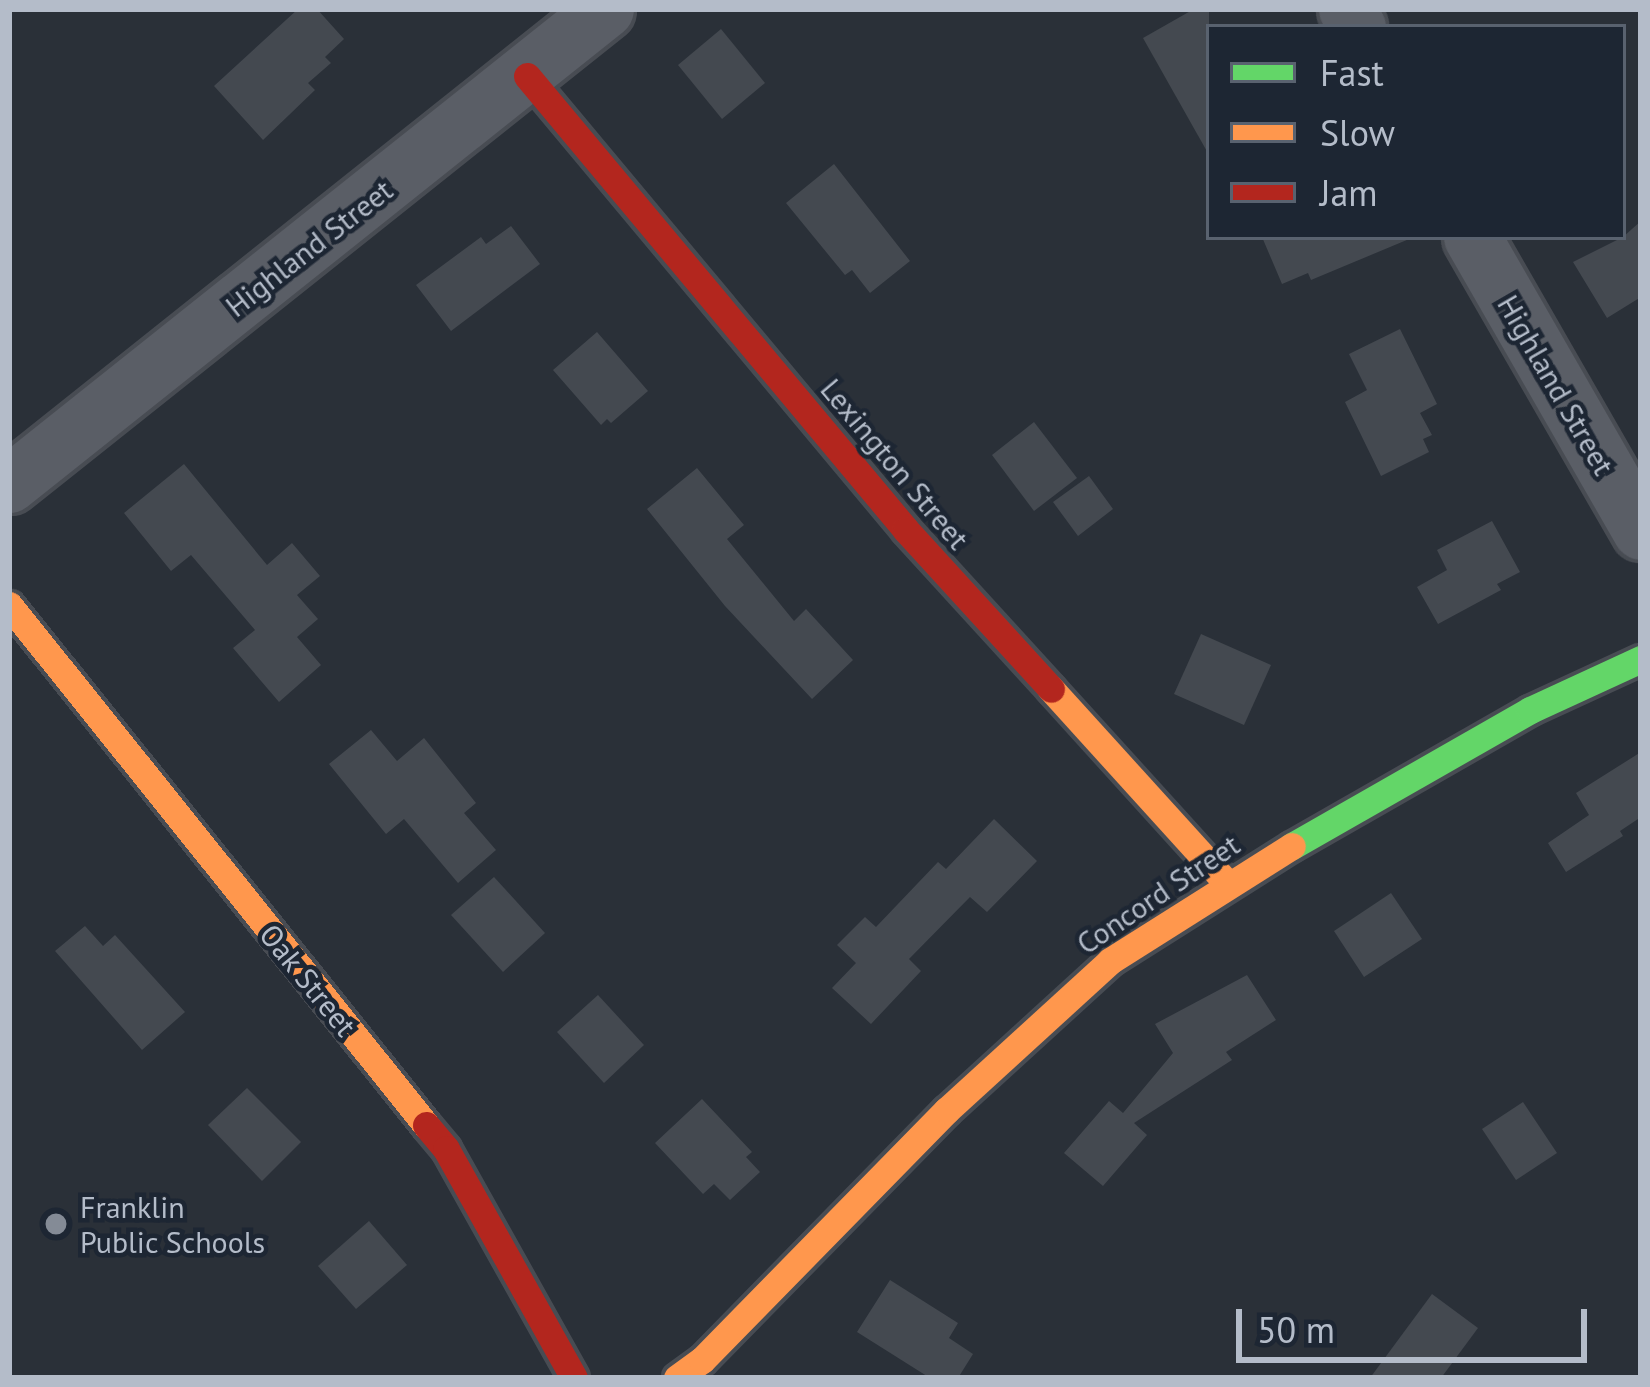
<!DOCTYPE html>
<html>
<head>
<meta charset="utf-8">
<style>
  body { margin:0 }
  #map { position:relative; width:1650px; height:1387px; overflow:hidden; background:#2a3038; font-family:"PT Sans",sans-serif }
  div>[style] { position:absolute }
  .building>* { inset:0; background:#444950 }
  .roads { filter:drop-shadow(3px 0 #484c53) drop-shadow(-3px 0 #484c53) drop-shadow(0 3px #484c53) drop-shadow(0 -3px #484c53) }
  .street>* { height:57px; margin:-28.5px; padding:0 28.5px; transform-origin:28.5px; border-radius:28.5px; background:#5a5e66 }
  .fast>* { height:27px; margin:-13.5px; padding:0 13.5px; transform-origin:13.5px; border-radius:13.5px; background:#63d668 }
  .slow>* { height:27px; margin:-13.5px; padding:0 13.5px; transform-origin:13.5px; border-radius:13.5px; background:#ff974d }
  .jam>* { height:27px; margin:-13.5px; padding:0 13.5px; transform-origin:13.5px; border-radius:13.5px; background:#b3261e }
  .dots>* { width:33px; height:33px; translate:-50% -50%; box-sizing:border-box; border:6px solid #1d2633; border-radius:50% }
  span { translate:-50% -50%; white-space:nowrap; text-align:center; line-height:1.15; -webkit-text-stroke:9px #1d2633; paint-order:stroke }
  .street-label { font-size:30px; color:#b4bcc9 }
  .poi-label { font-size:30px; color:#b4bcc9 }
  .left { translate:0 -50%; text-align:left }
  .frame { position:absolute; inset:0; border:12px solid #b4bcc9; pointer-events:none }
  .legend { position:absolute; left:1206px; top:24px; width:420px; height:216px; box-sizing:border-box; background:#1d2633; border:3px solid #59626f; margin:0; padding:15px 21px; list-style:none; font-size:36px; color:#b4bcc9 }
  .legend li { display:flex; align-items:center; gap:24px; height:60px }
  .legend b { width:60px; border:3px solid #59626f }
  .scale { position:absolute; left:1236px; top:1309px; width:351px; height:54px; box-sizing:border-box; border:6px solid #b4bcc9; border-top:0; padding-left:15px; font-size:36px; line-height:42px; white-space:nowrap; color:#b4bcc9; -webkit-text-stroke:9px #1d2633; paint-order:stroke }
</style>
</head>
<body>
<div id="map">
  <div class="building">
    <i style="clip-path:polygon(298px 9px,317px 9px,344px 39px,325px 57px,331px 63px,308px 83px,315px 90px,263px 140px,214px 86px)"></i>
    <i style="clip-path:polygon(1194px 9px,1209px 9px,1209px 155px,1143px 38px)"></i>
    <i style="clip-path:polygon(721px 29px,765px 83px,722px 119px,678px 65px)"></i>
    <i style="clip-path:polygon(834px 164px,910px 261px,870px 293px,852px 270px,845px 275px,786px 203px)"></i>
    <i style="clip-path:polygon(1641px 221px,1641px 297px,1607px 318px,1573px 262px,1623px 237px)"></i>
    <i style="clip-path:polygon(511px 226px,540px 264px,451px 331px,416px 285px,481px 237px,486px 244px)"></i>
    <i style="clip-path:polygon(1262px 237px,1414px 237px,1311px 280px,1308px 273px,1282px 284px)"></i>
    <i style="clip-path:polygon(1400px 329px,1437px 404px,1420px 413px,1432px 435px,1423px 439px,1429px 452px,1381px 476px,1345px 402px,1367px 390px,1349px 354px)"></i>
    <i style="clip-path:polygon(597px 332px,648px 391px,611px 423px,607px 419px,601px 425px,553px 370px)"></i>
    <i style="clip-path:polygon(1034px 422px,1077px 478px,1034px 511px,992px 455px)"></i>
    <i style="clip-path:polygon(184px 464px,267px 565px,292px 543px,320px 576px,297px 595px,318px 619px,297px 637px,321px 665px,279px 702px,233px 648px,255px 630px,191px 555px,171px 571px,124px 513px)"></i>
    <i style="clip-path:polygon(697px 468px,744px 525px,727px 539px,794px 621px,806px 609px,853px 660px,812px 699px,725px 606px,647px 509px)"></i>
    <i style="clip-path:polygon(1089px 476px,1113px 509px,1078px 536px,1053px 502px)"></i>
    <i style="clip-path:polygon(1492px 521px,1520px 572px,1497px 584px,1501px 590px,1438px 624px,1417px 587px,1447px 570px,1437px 550px)"></i>
    <i style="clip-path:polygon(1201px 634px,1271px 665px,1244px 725px,1174px 694px)"></i>
    <i style="clip-path:polygon(371px 730px,397px 761px,424px 738px,476px 803px,464px 813px,496px 850px,458px 883px,404px 819px,386px 834px,329px 764px)"></i>
    <i style="clip-path:polygon(1641px 752px,1641px 817px,1620px 831px,1623px 836px,1566px 872px,1548px 843px,1589px 815px,1576px 793px)"></i>
    <i style="clip-path:polygon(994px 819px,1037px 861px,987px 912px,970px 897px,909px 959px,921px 971px,871px 1024px,832px 988px,856px 963px,837px 945px,865px 917px,876px 927px,938px 862px,946px 869px)"></i>
    <i style="clip-path:polygon(494px 877px,545px 933px,503px 972px,451px 915px)"></i>
    <i style="clip-path:polygon(1391px 893px,1422px 939px,1364px 977px,1334px 931px)"></i>
    <i style="clip-path:polygon(85px 926px,103px 946px,115px 935px,185px 1012px,142px 1050px,55px 951px)"></i>
    <i style="clip-path:polygon(1247px 975px,1276px 1020px,1226px 1052px,1232px 1060px,1134px 1123px,1147px 1135px,1103px 1186px,1064px 1153px,1109px 1101px,1123px 1113px,1173px 1053px,1155px 1024px)"></i>
    <i style="clip-path:polygon(598px 995px,644px 1045px,604px 1083px,557px 1032px)"></i>
    <i style="clip-path:polygon(247px 1088px,301px 1142px,262px 1181px,208px 1125px)"></i>
    <i style="clip-path:polygon(702px 1099px,752px 1152px,746px 1157px,760px 1172px,730px 1200px,714px 1184px,703px 1194px,655px 1143px)"></i>
    <i style="clip-path:polygon(1523px 1102px,1557px 1153px,1516px 1180px,1482px 1129px)"></i>
    <i style="clip-path:polygon(369px 1221px,407px 1265px,356px 1309px,318px 1266px)"></i>
    <i style="clip-path:polygon(890px 1280px,958px 1323px,949px 1338px,973px 1354px,958px 1378px,930px 1378px,857px 1332px)"></i>
    <i style="clip-path:polygon(1432px 1294px,1478px 1328px,1441px 1378px,1370px 1378px)"></i>
  </div>
  <div class="roads">
    <div class="street">
      <i style="left:1347px;top:9px;width:21px;rotate:61deg"></i>
      <i style="left:1472px;top:237px;width:339px;rotate:60.1deg"></i>
      <i style="left:9px;top:484px;width:762px;rotate:-38.55deg"></i>
    </div>
    <div class="fast">
      <i style="left:1292px;top:846px;width:274px;rotate:-29.7deg"></i>
      <i style="left:1530px;top:710px;width:122px;rotate:-24.7deg"></i>
    </div>
    <div class="slow">
      <i style="left:9px;top:605px;width:667px;rotate:51.27deg"></i>
      <i style="left:1051px;top:689px;width:262px;rotate:47.8deg"></i>
      <i style="left:677px;top:1378px;width:31px;rotate:-36deg"></i>
      <i style="left:702px;top:1360px;width:350px;rotate:-45.6deg"></i>
      <i style="left:947px;top:1110px;width:221px;rotate:-42.4deg"></i>
      <i style="left:1110px;top:961px;width:215px;rotate:-32.3deg"></i>
    </div>
    <div class="jam">
      <i style="left:527px;top:76px;width:591px;rotate:50.14deg"></i>
      <i style="left:906px;top:530px;width:215px;rotate:47.6deg"></i>
      <i style="left:426px;top:1125px;width:31px;rotate:50deg"></i>
      <i style="left:446px;top:1149px;width:262px;rotate:60.8deg"></i>
    </div>
  </div>
  <div class="dots">
    <i style="left:56px;top:1224px;background:#848b96"></i>
  </div>
  <div class="street-label">
    <span style="left:309px;top:248px;rotate:-38deg">Highland Street</span>
    <span style="left:1556px;top:385px;rotate:60deg">Highland Street</span>
    <span style="left:895px;top:464px;rotate:50deg">Lexington Street</span>
    <span style="left:1158px;top:894px;rotate:-34deg">Concord Street</span>
    <span style="left:308px;top:980px;rotate:51deg">Oak Street</span>
  </div>
  <div class="poi-label">
    <span class="left" style="left:80px;top:1224px">Franklin<br>Public Schools</span>
  </div>
  <div class="frame"></div>
  <ul class="legend">
  <li><b style="height:15px;background:#63d668"></b>Fast</li>
  <li><b style="height:15px;background:#ff974d"></b>Slow</li>
  <li><b style="height:15px;background:#b3261e"></b>Jam</li>
  </ul>
  <div class="scale">50 m</div>
</div>
</body>
</html>
